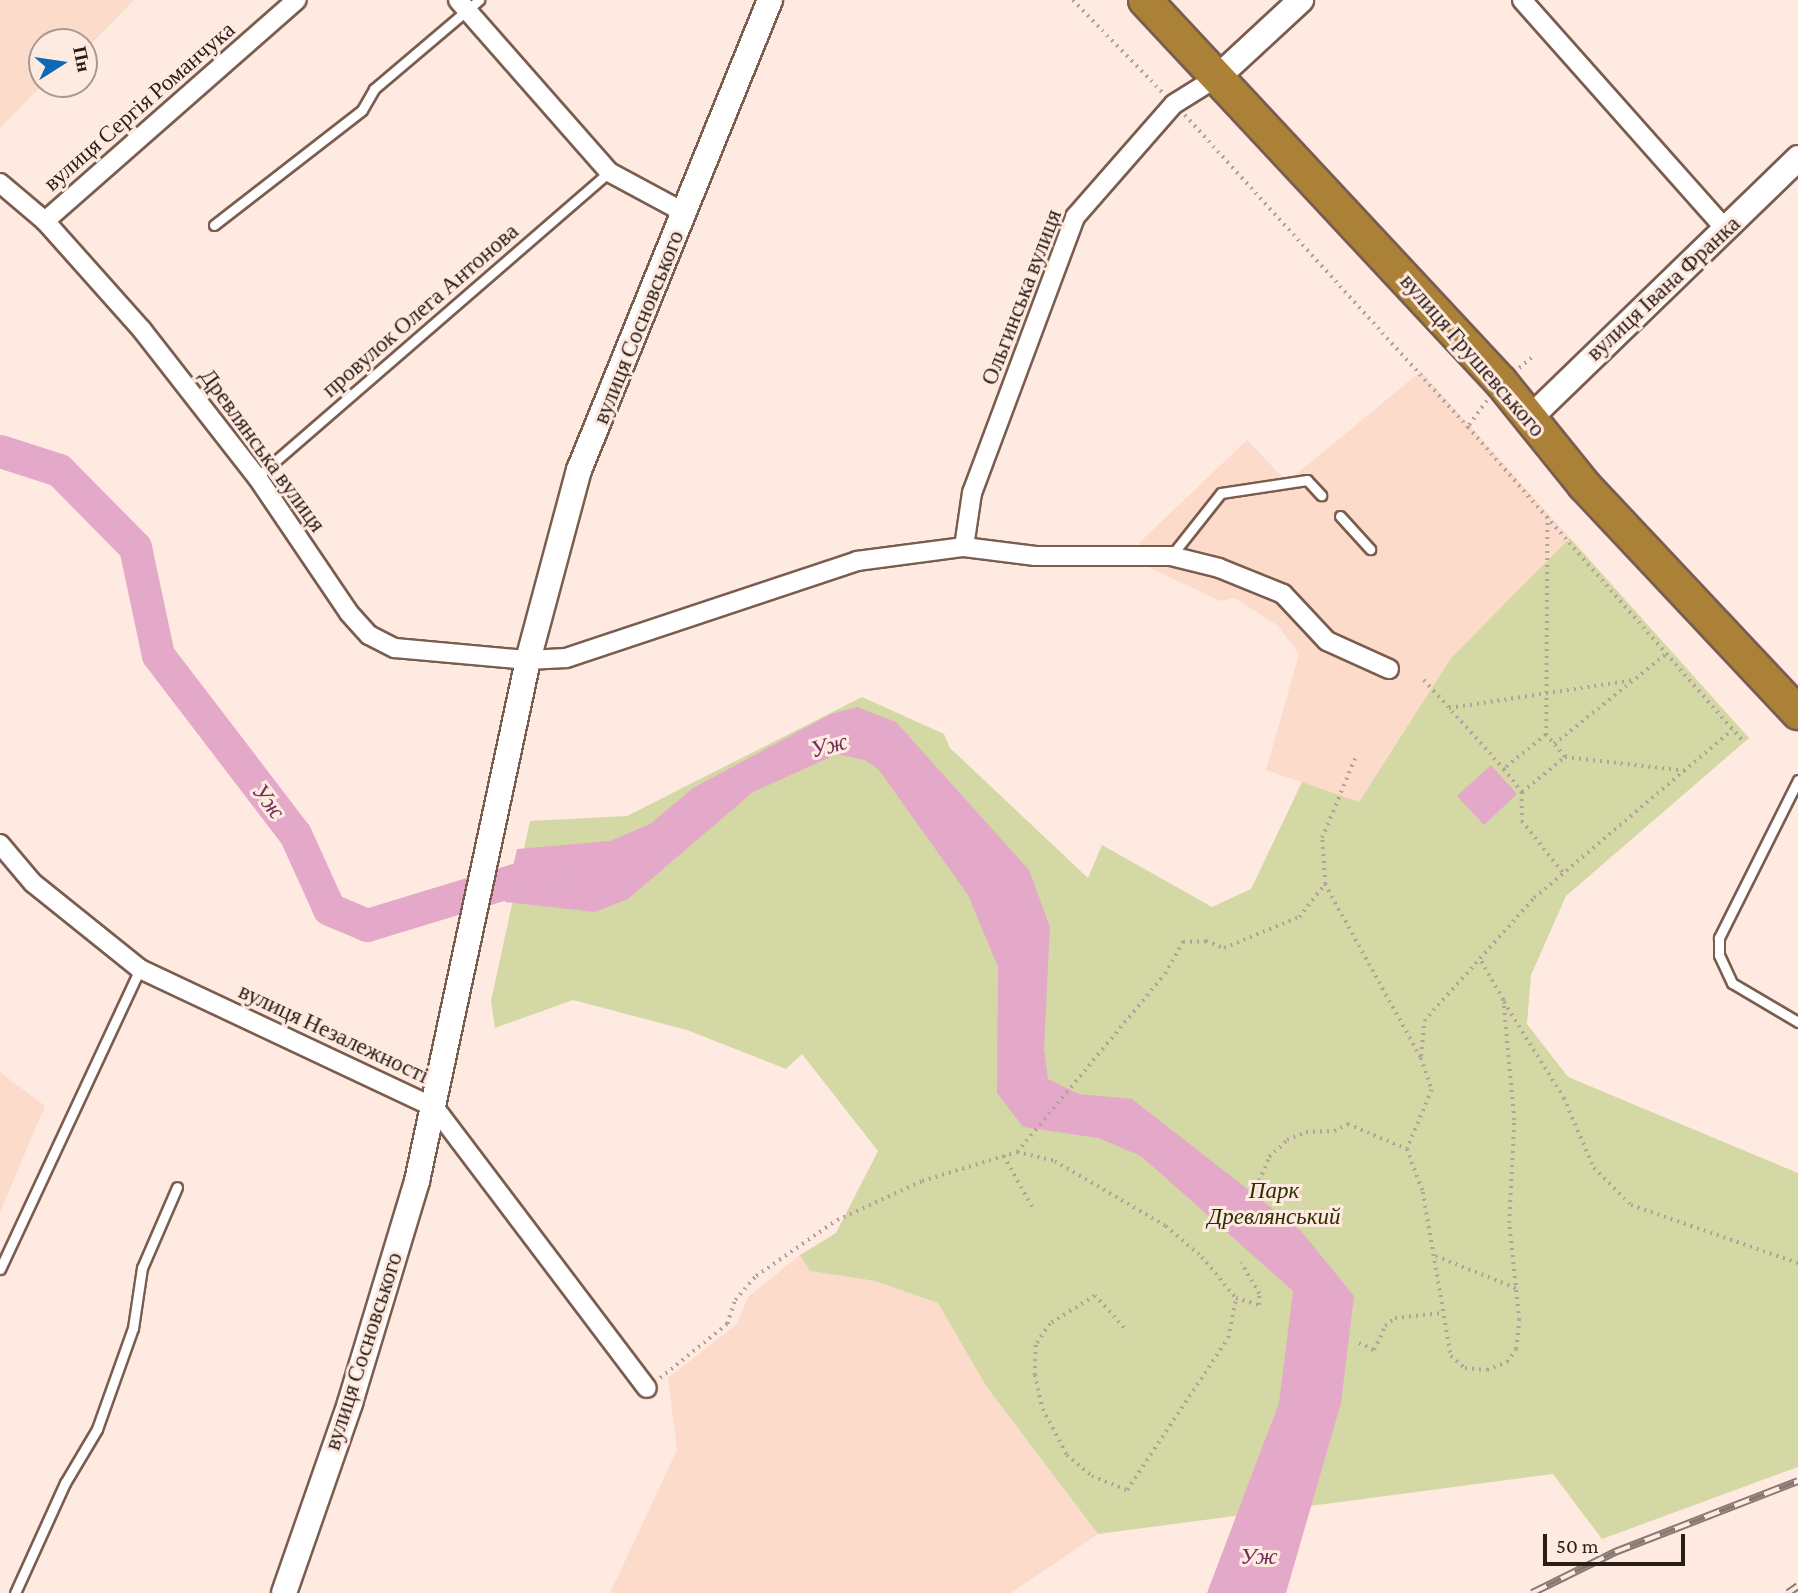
<!DOCTYPE html>
<html>
<head>
<meta charset="utf-8">
<style>
  body { margin:0 }
  #map { position:relative; width:1798px; height:1593px; overflow:hidden; background:#feeae0; font-family:"Crimson Pro",serif }
  div>[style] { position:absolute }
  .built>* { inset:0; background:#fcdbcb }
  .green>* { inset:0; background:#d4d8a4 }
  .water>* { inset:0; background:#e4a9c9 }
  .river>* { height:33px; margin:-16.5px; padding:0 16.5px; transform-origin:16.5px; border-radius:16.5px; background:#e4a9c9 }
  .path>* { height:3.5px; margin-top:-1.75px; transform-origin:0; background:repeating-linear-gradient(90deg,#b3a299 0 2px,transparent 0 7px) }
  .roads { filter:drop-shadow(2px 0 #7a5d4f) drop-shadow(-2px 0 #7a5d4f) drop-shadow(0 2px #7a5d4f) drop-shadow(0 -2px #7a5d4f) }
  .lane>* { height:9px; margin:-4.5px; padding:0 4.5px; transform-origin:4.5px; border-radius:4.5px; background:#fff }
  .street>* { height:18px; margin:-9px; padding:0 9px; transform-origin:9px; border-radius:9px; background:#fff }
  .secondary>* { height:24px; margin:-12px; padding:0 12px; transform-origin:12px; border-radius:12px; background:#fff }
  .highway>* { height:32px; margin:-16px; padding:0 16px; transform-origin:16px; border-radius:16px; background:#aa8136 }
  .rail>* { height:8px; margin-top:-4px; transform-origin:0; background:repeating-linear-gradient(90deg,#feeae0 0 16px,#897971 0 32px); box-sizing:border-box; border-block:2px solid #897971 }
  span { translate:-50% -50%; white-space:nowrap; text-align:center; line-height:1.15; -webkit-text-stroke:6px #feeae0; paint-order:stroke }
  .street-label { font-size:23px; color:#291d17 }
  .park-label { font-size:23px; color:#2e2e00; font-style:italic }
  .water-label { font-size:24px; color:#732e58; font-style:italic }
  .north { position:absolute; left:28px; top:28px; width:70px; height:70px; box-sizing:border-box; background:#feeae0; border:2px solid #a99890; border-radius:50%; rotate:78deg; font-size:19px; font-weight:700; line-height:28px; text-align:center; color:#291d17 }
  .north::after { content:''; display:block; margin:auto; width:24px; height:32px; background:#0d68b5; clip-path:polygon(50% 0,100% 100%,50% 72%,0 100%) }
  .scale { position:absolute; left:1543px; top:1534px; width:142px; height:32px; box-sizing:border-box; border:4px solid #291d17; border-top:0; padding-left:9px; font-size:21px; line-height:24px; white-space:nowrap; color:#291d17; -webkit-text-stroke:5px #feeae0; paint-order:stroke }
</style>
</head>
<body>
<div id="map">
  <div class="built">
    <i style="clip-path:polygon(0 0,134px 0,84px 51px,84px 42px,42px 42px,43px 84px,0 128px)"></i>
    <i style="clip-path:polygon(1421px 371px,1570px 538px,1451px 658px,1359px 802px,1266px 770px,1299px 654px,1278px 626px,1235px 598px,1220px 601px,1144px 565px,1139px 543px,1247px 440px,1287px 482px)"></i>
    <i style="clip-path:polygon(0 1072px,45px 1106px,0 1212px)"></i>
    <i style="clip-path:polygon(800px 1255px,811px 1271px,875px 1281px,938px 1303px,986px 1386px,1098px 1534px,1011px 1593px,610px 1593px,677px 1450px,668px 1378px,737px 1324px,748px 1297px)"></i>
  </div>
  <div class="green">
    <i style="clip-path:polygon(1570px 538px,1749px 738px,1566px 896px,1531px 975px,1527px 1024px,1568px 1077px,1798px 1173px,1798px 1467px,1602px 1539px,1553px 1474px,1098px 1534px,986px 1386px,938px 1303px,875px 1281px,810px 1271px,800px 1255px,836px 1233px,878px 1151px,802px 1054px,786px 1069px,687px 1030px,573px 1000px,495px 1028px,491px 1001px,530px 821px,627px 816px,862px 697px,944px 734px,950px 748px,1088px 878px,1102px 845px,1212px 907px,1251px 889px,1302px 782px,1359px 802px,1451px 658px)"></i>
  </div>
  <div class="water">
    <i style="clip-path:polygon(857px 707px,896px 722px,1029px 870px,1050px 927px,1044px 1048px,1048px 1079px,1079px 1094px,1132px 1099px,1301px 1231px,1354px 1296px,1341px 1403px,1286px 1593px,1207px 1593px,1279px 1403px,1293px 1291px,1141px 1156px,1098px 1138px,1023px 1127px,997px 1093px,998px 967px,968px 895px,879px 770px,865px 760px,837px 754px,753px 792px,628px 899px,595px 912px,505px 902px,517px 849px,610px 841px,650px 824px,693px 788px,831px 714px)"></i>
    <i style="clip-path:polygon(1491px 765px,1517px 794px,1484px 825px,1457px 796px)"></i>
  </div>
  <div class="river">
    <i style="left:0;top:451px;width:62px;rotate:17.9deg"></i>
    <i style="left:59px;top:470px;width:108px;rotate:45.4deg"></i>
    <i style="left:135px;top:547px;width:110px;rotate:78deg"></i>
    <i style="left:158px;top:655px;width:225px;rotate:52.6deg"></i>
    <i style="left:295px;top:834px;width:82px;rotate:65.6deg"></i>
    <i style="left:329px;top:909px;width:41px;rotate:22.8deg"></i>
    <i style="left:367px;top:925px;width:161px;rotate:-17deg"></i>
    <i style="left:521px;top:878px;width:34px;rotate:-2deg"></i>
  </div>
  <div class="path">
    <i style="left:1073px;top:0;width:128px;rotate:45.9deg"></i>
    <i style="left:1185px;top:115px;width:421px;rotate:47.8deg"></i>
    <i style="left:1519px;top:368px;width:16px;rotate:-40deg"></i>
    <i style="left:1487px;top:401px;width:32px;rotate:126deg"></i>
    <i style="left:1468px;top:427px;width:416px;rotate:48.8deg"></i>
    <i style="left:1424px;top:680px;width:120px;rotate:48deg"></i>
    <i style="left:1449px;top:708px;width:188px;rotate:-8.6deg"></i>
    <i style="left:1546px;top:735px;width:54px;rotate:141deg"></i>
    <i style="left:1504px;top:769px;width:29px;rotate:52deg"></i>
    <i style="left:1522px;top:792px;width:55px;rotate:-39.1deg"></i>
    <i style="left:1565px;top:757px;width:29px;rotate:-131deg"></i>
    <i style="left:1546px;top:735px;width:218px;rotate:-89.7deg"></i>
    <i style="left:1554px;top:744px;width:144px;rotate:-38.8deg"></i>
    <i style="left:1565px;top:757px;width:123px;rotate:6.5deg"></i>
    <i style="left:1522px;top:792px;width:29px;rotate:90deg"></i>
    <i style="left:1522px;top:821px;width:69px;rotate:51.5deg"></i>
    <i style="left:1325px;top:884px;width:199px;rotate:61.1deg"></i>
    <i style="left:1421px;top:1058px;width:34px;rotate:71deg"></i>
    <i style="left:1432px;top:1090px;width:64px;rotate:113deg"></i>
    <i style="left:1407px;top:1149px;width:46px;rotate:69.6deg"></i>
    <i style="left:1423px;top:1192px;width:166px;rotate:80.3deg"></i>
    <i style="left:1451px;top:1356px;width:18px;rotate:41deg"></i>
    <i style="left:1465px;top:1368px;width:22px;rotate:5deg"></i>
    <i style="left:1487px;top:1370px;width:22px;rotate:-22deg"></i>
    <i style="left:1507px;top:1362px;width:16px;rotate:-55deg"></i>
    <i style="left:1516px;top:1349px;width:29px;rotate:-84deg"></i>
    <i style="left:1519px;top:1320px;width:98px;rotate:-95.9deg"></i>
    <i style="left:1509px;top:1223px;width:103px;rotate:-87.2deg"></i>
    <i style="left:1514px;top:1120px;width:121px;rotate:-95.2deg"></i>
    <i style="left:1503px;top:1000px;width:48px;rotate:-119.7deg"></i>
    <i style="left:1504px;top:1002px;width:113px;rotate:58deg"></i>
    <i style="left:1564px;top:1098px;width:76px;rotate:66.8deg"></i>
    <i style="left:1594px;top:1168px;width:52px;rotate:45deg"></i>
    <i style="left:1631px;top:1205px;width:177px;rotate:19.2deg"></i>
    <i style="left:1421px;top:1056px;width:35px;rotate:-85deg"></i>
    <i style="left:1424px;top:1021px;width:165px;rotate:-48.2deg"></i>
    <i style="left:1534px;top:898px;width:260px;rotate:-40.3deg"></i>
    <i style="left:1017px;top:1152px;width:231px;rotate:-50.3deg"></i>
    <i style="left:1165px;top:974px;width:37px;rotate:-61deg"></i>
    <i style="left:1183px;top:942px;width:23px;rotate:-2deg"></i>
    <i style="left:1206px;top:941px;width:19px;rotate:21deg"></i>
    <i style="left:1224px;top:948px;width:81px;rotate:-22.5deg"></i>
    <i style="left:1299px;top:917px;width:42px;rotate:-51.8deg"></i>
    <i style="left:1325px;top:884px;width:46px;rotate:-93.7deg"></i>
    <i style="left:1322px;top:838px;width:87px;rotate:-67.6deg"></i>
    <i style="left:1004px;top:1156px;width:62px;rotate:60.9deg"></i>
    <i style="left:1259px;top:1181px;width:26px;rotate:-67deg"></i>
    <i style="left:1269px;top:1157px;width:25px;rotate:-43deg"></i>
    <i style="left:1287px;top:1140px;width:21px;rotate:-23deg"></i>
    <i style="left:1306px;top:1132px;width:28px;rotate:-2deg"></i>
    <i style="left:1334px;top:1131px;width:16px;rotate:-27deg"></i>
    <i style="left:1348px;top:1124px;width:64px;rotate:23deg"></i>
    <i style="left:1436px;top:1256px;width:88px;rotate:21.9deg"></i>
    <i style="left:1124px;top:1328px;width:43px;rotate:-132.2deg"></i>
    <i style="left:1095px;top:1296px;width:53px;rotate:148.1deg"></i>
    <i style="left:1050px;top:1324px;width:25px;rotate:124deg"></i>
    <i style="left:1036px;top:1345px;width:30px;rotate:92deg"></i>
    <i style="left:1035px;top:1375px;width:35px;rotate:77deg"></i>
    <i style="left:1043px;top:1409px;width:52px;rotate:62.4deg"></i>
    <i style="left:1067px;top:1455px;width:33px;rotate:40deg"></i>
    <i style="left:1092px;top:1476px;width:38px;rotate:22deg"></i>
    <i style="left:1127px;top:1490px;width:182px;rotate:-56.4deg"></i>
    <i style="left:1228px;top:1338px;width:41px;rotate:-78.7deg"></i>
    <i style="left:1359px;top:1343px;width:17px;rotate:25deg"></i>
    <i style="left:1374px;top:1350px;width:26px;rotate:-65deg"></i>
    <i style="left:1385px;top:1326px;width:13px;rotate:-39deg"></i>
    <i style="left:1395px;top:1318px;width:48px;rotate:-5.9deg"></i>
    <i style="left:660px;top:1378px;width:86px;rotate:-38.9deg"></i>
    <i style="left:727px;top:1324px;width:25px;rotate:-72deg"></i>
    <i style="left:735px;top:1300px;width:32px;rotate:-49deg"></i>
    <i style="left:756px;top:1276px;width:98px;rotate:-34.7deg"></i>
    <i style="left:837px;top:1220px;width:94px;rotate:-24.6deg"></i>
    <i style="left:922px;top:1181px;width:99px;rotate:-17deg"></i>
    <i style="left:1017px;top:1152px;width:39px;rotate:13deg"></i>
    <i style="left:1055px;top:1161px;width:129px;rotate:30.4deg"></i>
    <i style="left:1166px;top:1226px;width:48px;rotate:40.7deg"></i>
    <i style="left:1202px;top:1257px;width:53px;rotate:50.3deg"></i>
    <i style="left:1236px;top:1298px;width:24px;rotate:17deg"></i>
    <i style="left:1259px;top:1305px;width:11px;rotate:-90deg"></i>
    <i style="left:1259px;top:1294px;width:36px;rotate:-120deg"></i>
  </div>
  <div class="roads">
    <div class="lane">
      <i style="left:214px;top:225px;width:187px;rotate:-37.8deg"></i>
      <i style="left:362px;top:110px;width:24px;rotate:-60deg"></i>
      <i style="left:374px;top:89px;width:138px;rotate:-40.3deg"></i>
      <i style="left:257px;top:477px;width:466px;rotate:-40.9deg"></i>
      <i style="left:1340px;top:516px;width:45px;rotate:47.7deg"></i>
      <i style="left:1171px;top:556px;width:80px;rotate:-51.6deg"></i>
      <i style="left:1221px;top:493px;width:87px;rotate:-8.6deg"></i>
      <i style="left:1307px;top:480px;width:21px;rotate:47deg"></i>
      <i style="left:1798px;top:780px;width:177px;rotate:116.6deg"></i>
      <i style="left:1719px;top:938px;width:17px;rotate:90deg"></i>
      <i style="left:1719px;top:955px;width:31px;rotate:65deg"></i>
      <i style="left:1732px;top:983px;width:77px;rotate:30.6deg"></i>
      <i style="left:0;top:1269px;width:331px;rotate:-65deg"></i>
      <i style="left:15px;top:1593px;width:121px;rotate:-65.6deg"></i>
      <i style="left:65px;top:1483px;width:63px;rotate:-59.3deg"></i>
      <i style="left:97px;top:1429px;width:107px;rotate:-70.4deg"></i>
      <i style="left:133px;top:1328px;width:61px;rotate:-81.5deg"></i>
      <i style="left:142px;top:1268px;width:88px;rotate:-66.6deg"></i>
    </div>
    <div class="street">
      <i style="left:458px;top:0;width:229px;rotate:48.7deg"></i>
      <i style="left:609px;top:172px;width:86px;rotate:28.3deg"></i>
      <i style="left:1522px;top:0;width:307px;rotate:48.4deg"></i>
      <i style="left:0;top:183px;width:59px;rotate:40.2deg"></i>
      <i style="left:45px;top:221px;width:146px;rotate:48.3deg"></i>
      <i style="left:142px;top:330px;width:187px;rotate:52deg"></i>
      <i style="left:257px;top:477px;width:164px;rotate:55.9deg"></i>
      <i style="left:349px;top:613px;width:30px;rotate:48deg"></i>
      <i style="left:369px;top:635px;width:29px;rotate:27deg"></i>
      <i style="left:395px;top:648px;width:134px;rotate:5.2deg"></i>
      <i style="left:528px;top:660px;width:38px;rotate:-3deg"></i>
      <i style="left:566px;top:658px;width:307px;rotate:-18.4deg"></i>
      <i style="left:857px;top:561px;width:108px;rotate:-7.5deg"></i>
      <i style="left:964px;top:547px;width:72px;rotate:7.2deg"></i>
      <i style="left:1035px;top:556px;width:136px"></i>
      <i style="left:1171px;top:556px;width:49px;rotate:14deg"></i>
      <i style="left:1219px;top:568px;width:69px;rotate:22.1deg"></i>
      <i style="left:1283px;top:594px;width:64px;rotate:46.9deg"></i>
      <i style="left:1327px;top:641px;width:68px;rotate:24.3deg"></i>
      <i style="left:45px;top:221px;width:335px;rotate:-41.3deg"></i>
      <i style="left:964px;top:547px;width:55px;rotate:-81.6deg"></i>
      <i style="left:972px;top:493px;width:295px;rotate:-69.5deg"></i>
      <i style="left:1075px;top:217px;width:150px;rotate:-48.8deg"></i>
      <i style="left:1174px;top:104px;width:53px;rotate:-31.9deg"></i>
      <i style="left:0;top:844px;width:51px;rotate:49.8deg"></i>
      <i style="left:33px;top:883px;width:137px;rotate:38.8deg"></i>
      <i style="left:140px;top:969px;width:326px;rotate:25.2deg"></i>
      <i style="left:435px;top:1108px;width:351px;rotate:52.9deg"></i>
    </div>
    <div class="secondary">
      <i style="left:1219px;top:76px;width:112px;rotate:-42.8deg"></i>
      <i style="left:1529px;top:419px;width:375px;rotate:-44.1deg"></i>
      <i style="left:284px;top:1593px;width:201px;rotate:-70.8deg"></i>
      <i style="left:350px;top:1403px;width:232px;rotate:-73.2deg"></i>
      <i style="left:417px;top:1181px;width:533px;rotate:-77.97deg"></i>
      <i style="left:528px;top:660px;width:197px;rotate:-75deg"></i>
      <i style="left:579px;top:470px;width:507px;rotate:-67.88deg"></i>
    </div>
    <div class="highway">
      <i style="left:1145px;top:0;width:522px;rotate:47.02deg"></i>
      <i style="left:1501px;top:382px;width:132px;rotate:51.1deg"></i>
      <i style="left:1584px;top:485px;width:313px;rotate:46.8deg"></i>
    </div>
  </div>
  <div class="rail">
    <i style="left:1532px;top:1593px;width:93px;rotate:-26.3deg"></i>
    <i style="left:1615px;top:1552px;width:196px;rotate:-21.2deg"></i>
    <i style="left:1788px;top:1593px;width:12px;rotate:-35deg"></i>
  </div>
  <div class="street-label">
    <span style="left:139px;top:106px;rotate:-41deg">вулиця Сергія Романчука</span>
    <span style="left:1663px;top:288px;rotate:-43deg">вулиця Івана Франка</span>
    <span style="left:1021px;top:297px;rotate:-69deg">Ольгинська вулиця</span>
    <span style="left:420px;top:310px;rotate:-41deg">провулок Олега Антонова</span>
    <span style="left:638px;top:327px;rotate:-68deg">вулиця Сосновського</span>
    <span style="left:1473px;top:355px;rotate:49deg">вулиця Грушевського</span>
    <span style="left:263px;top:450px;rotate:54deg">Древлянська вулиця</span>
    <span style="left:334px;top:1033px;rotate:25deg">вулиця Незалежності</span>
    <span style="left:363px;top:1351px;rotate:-72deg">вулиця Сосновського</span>
  </div>
  <div class="park-label">
    <span style="left:1274px;top:1203px">Парк<br>Древлянський</span>
  </div>
  <div class="water-label">
    <span style="left:829px;top:745px;rotate:-15deg">Уж</span>
    <span style="left:269px;top:801px;rotate:53deg">Уж</span>
    <span style="left:1259px;top:1556px">Уж</span>
  </div>
  <div class="north">Пн</div>
  <div class="scale">50 m</div>
</div>
</body>
</html>
